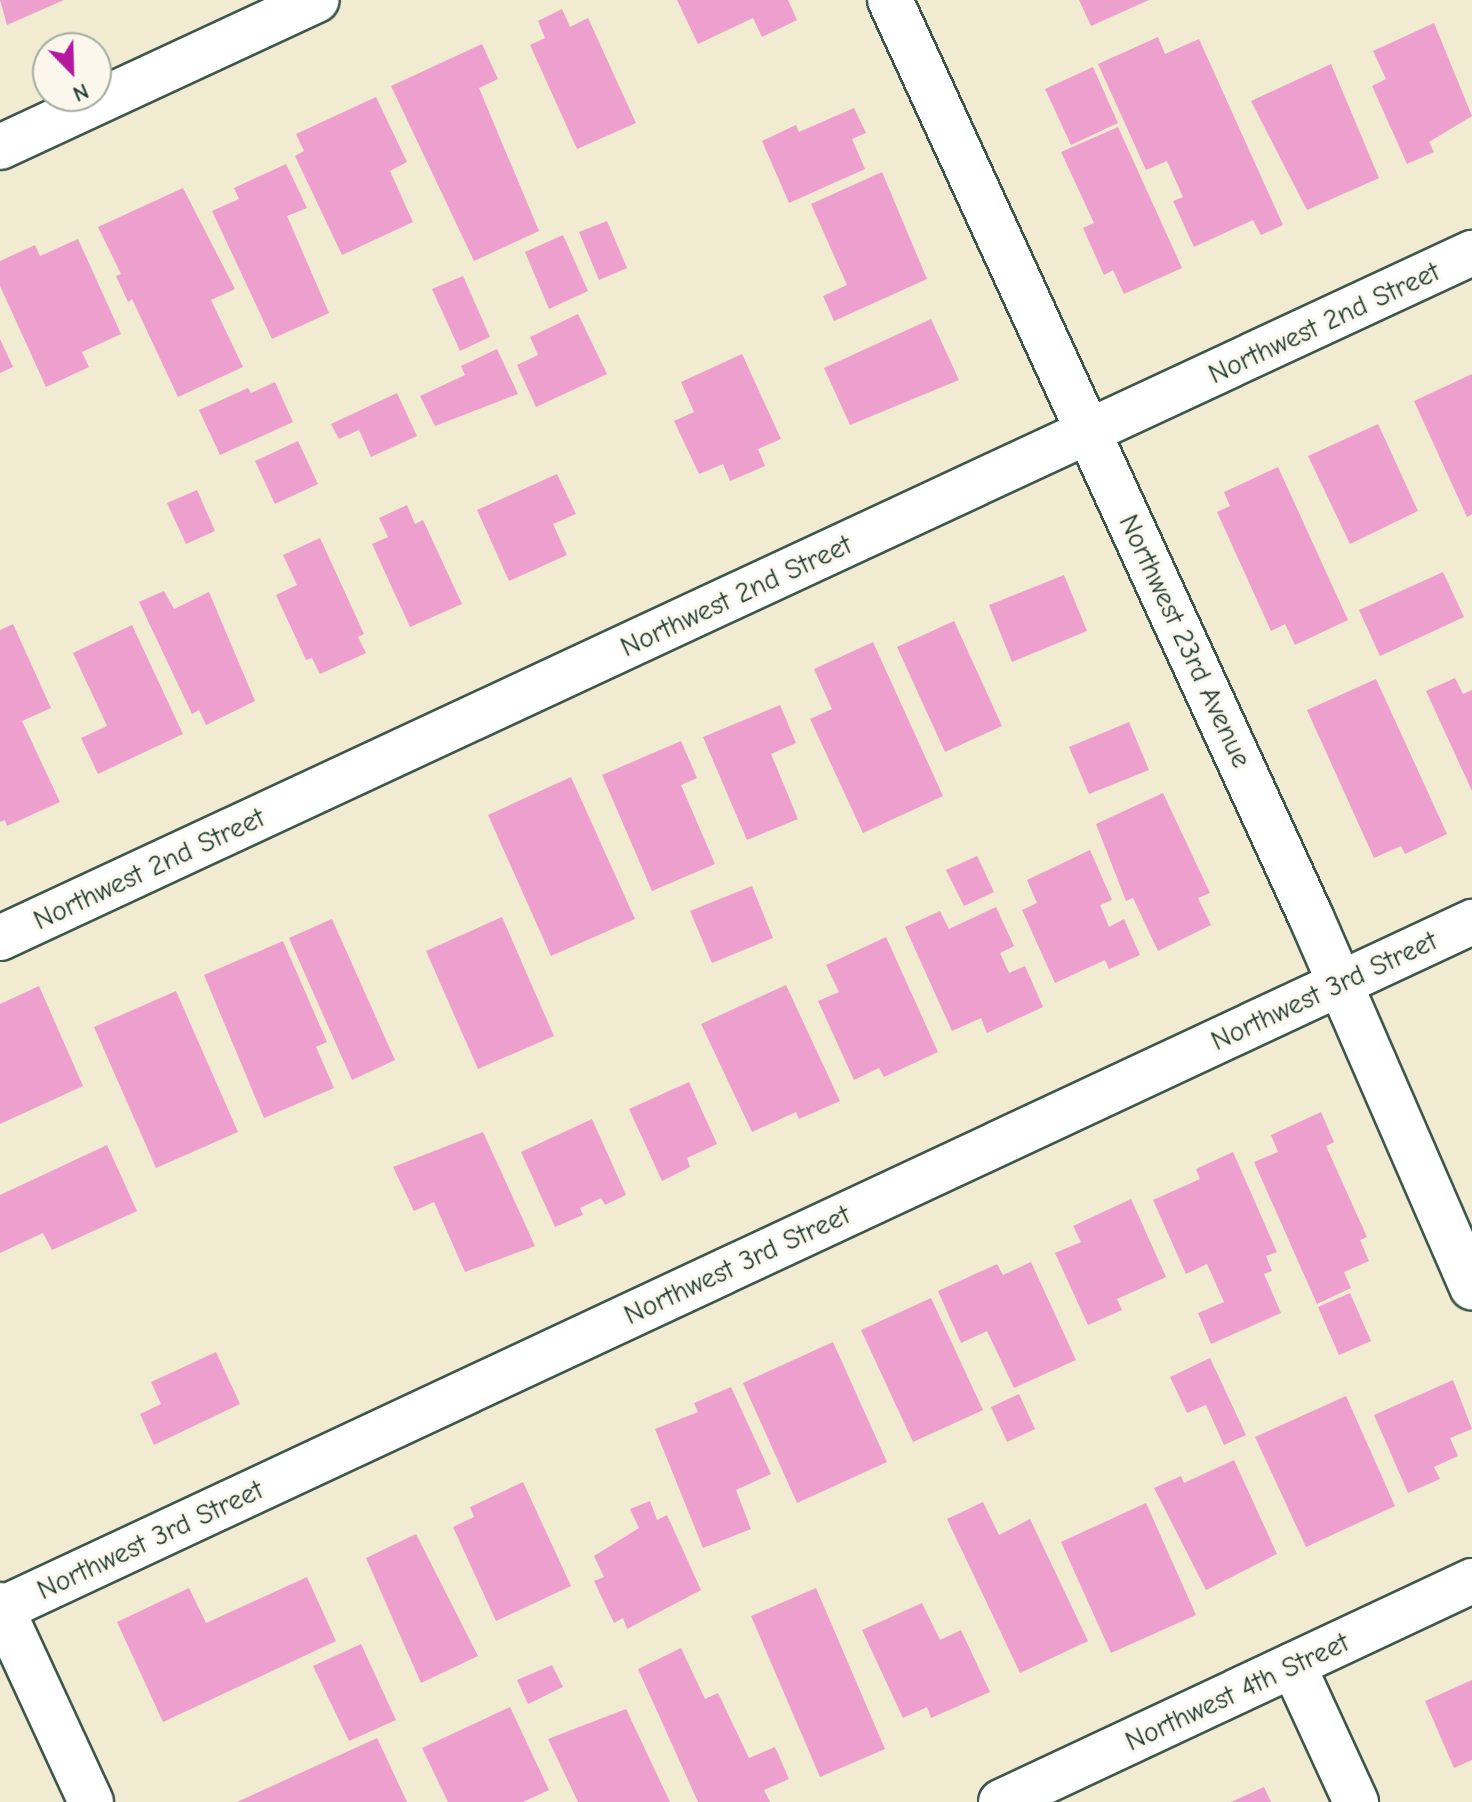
<!DOCTYPE html>
<html>
<head>
<meta charset="utf-8">
<style>
  body { margin:0 }
  #map { position:relative; width:1472px; height:1802px; overflow:hidden; background:#f1ebd2; font-family:"Comic Neue",sans-serif }
  div>[style] { position:absolute }
  .building>* { inset:0; background:#eda0cd }
  .roads { filter:drop-shadow(2px 0 #3e574c) drop-shadow(-2px 0 #3e574c) drop-shadow(0 2px #3e574c) drop-shadow(0 -2px #3e574c) }
  .minor>* { height:44px; margin:-22px; padding:0 22px; transform-origin:22px; border-radius:22px; background:#fff }
  .secondary>* { height:44px; margin:-22px; padding:0 22px; transform-origin:22px; border-radius:22px; background:#fff }
  span { translate:-50% -50%; white-space:nowrap; text-align:center; line-height:1.15; -webkit-text-stroke:6px #fbf7ec; paint-order:stroke }
  .street-label { font-size:28px; color:#1f3d34 }
  .north { position:absolute; left:32px; top:32px; width:80px; height:80px; box-sizing:border-box; background:#fbf7ec; border:2px solid #a3ada2; border-radius:50%; rotate:157deg; font-size:22px; font-weight:700; line-height:32px; text-align:center; color:#1f3d34 }
  .north::after { content:''; display:block; margin:auto; width:28px; height:36px; background:#b5179e; clip-path:polygon(50% 0,100% 100%,50% 72%,0 100%) }
</style>
</head>
<body>
<div id="map">
  <div class="building">
    <i style="clip-path:polygon(0 0,64px 0,7px 25px)"></i>
    <i style="clip-path:polygon(677px 0,788px 0,797px 20px,762px 37px,753px 18px,698px 44px)"></i>
    <i style="clip-path:polygon(1079px 0,1149px 0,1091px 26px)"></i>
    <i style="clip-path:polygon(562px 9px,570px 27px,588px 18px,636px 123px,577px 149px,530px 45px,545px 38px,538px 21px)"></i>
    <i style="clip-path:polygon(1434px 23px,1472px 116px,1429px 142px,1434px 152px,1407px 164px,1372px 86px,1386px 79px,1373px 51px)"></i>
    <i style="clip-path:polygon(1158px 37px,1165px 54px,1199px 39px,1283px 225px,1261px 235px,1253px 220px,1194px 247px,1173px 201px,1183px 197px,1167px 161px,1146px 170px,1098px 64px)"></i>
    <i style="clip-path:polygon(482px 44px,498px 79px,479px 88px,539px 231px,474px 261px,391px 86px)"></i>
    <i style="clip-path:polygon(1331px 64px,1379px 178px,1307px 210px,1251px 101px)"></i>
    <i style="clip-path:polygon(1093px 67px,1118px 123px,1071px 145px,1045px 89px)"></i>
    <i style="clip-path:polygon(376px 97px,407px 162px,390px 171px,413px 222px,342px 255px,295px 156px,304px 151px,296px 134px)"></i>
    <i style="clip-path:polygon(854px 108px,866px 133px,852px 139px,865px 169px,789px 203px,762px 141px,796px 125px,799px 132px)"></i>
    <i style="clip-path:polygon(1118px 127px,1182px 268px,1124px 294px,1113px 270px,1104px 275px,1083px 228px,1094px 223px,1061px 152px)"></i>
    <i style="clip-path:polygon(286px 164px,307px 208px,287px 216px,329px 313px,272px 339px,212px 211px,239px 199px,234px 188px)"></i>
    <i style="clip-path:polygon(882px 172px,927px 279px,834px 321px,823px 296px,847px 285px,811px 204px)"></i>
    <i style="clip-path:polygon(183px 188px,235px 289px,211px 300px,243px 367px,178px 397px,132px 299px,128px 302px,116px 276px,121px 274px,98px 227px)"></i>
    <i style="clip-path:polygon(607px 221px,627px 268px,599px 280px,579px 232px)"></i>
    <i style="clip-path:polygon(563px 235px,588px 291px,549px 309px,525px 252px)"></i>
    <i style="clip-path:polygon(78px 239px,121px 334px,82px 352px,89px 367px,46px 387px,0 286px,0 261px,35px 245px,40px 256px)"></i>
    <i style="clip-path:polygon(463px 276px,490px 337px,460px 351px,432px 289px)"></i>
    <i style="clip-path:polygon(578px 314px,607px 374px,536px 407px,517px 365px,538px 355px,530px 337px)"></i>
    <i style="clip-path:polygon(931px 319px,959px 380px,850px 425px,824px 368px)"></i>
    <i style="clip-path:polygon(0 339px,13px 367px,0 373px)"></i>
    <i style="clip-path:polygon(497px 349px,518px 394px,435px 426px,420px 396px,465px 375px,461px 366px)"></i>
    <i style="clip-path:polygon(742px 354px,781px 439px,758px 449px,765px 466px,730px 481px,723px 464px,699px 474px,674px 421px,694px 412px,681px 382px)"></i>
    <i style="clip-path:polygon(1472px 374px,1472px 514px,1467px 517px,1414px 401px)"></i>
    <i style="clip-path:polygon(275px 382px,293px 422px,220px 455px,199px 410px,248px 388px,251px 393px)"></i>
    <i style="clip-path:polygon(397px 393px,417px 436px,371px 457px,359px 430px,339px 439px,331px 424px)"></i>
    <i style="clip-path:polygon(1378px 424px,1418px 511px,1350px 544px,1308px 456px)"></i>
    <i style="clip-path:polygon(298px 441px,318px 484px,275px 504px,255px 461px)"></i>
    <i style="clip-path:polygon(1278px 467px,1348px 620px,1295px 645px,1285px 624px,1271px 631px,1217px 512px,1230px 506px,1224px 492px)"></i>
    <i style="clip-path:polygon(557px 474px,576px 514px,553px 524px,567px 555px,509px 581px,477px 510px)"></i>
    <i style="clip-path:polygon(197px 490px,215px 531px,186px 544px,167px 503px)"></i>
    <i style="clip-path:polygon(407px 505px,415px 524px,423px 520px,462px 604px,410px 627px,372px 544px,388px 537px,379px 518px)"></i>
    <i style="clip-path:polygon(320px 538px,364px 634px,358px 637px,366px 653px,320px 674px,312px 658px,306px 660px,276px 595px,297px 585px,283px 555px)"></i>
    <i style="clip-path:polygon(1443px 572px,1464px 617px,1380px 656px,1359px 610px)"></i>
    <i style="clip-path:polygon(1064px 575px,1087px 631px,1012px 662px,989px 605px)"></i>
    <i style="clip-path:polygon(164px 591px,174px 609px,209px 592px,255px 701px,206px 725px,199px 710px,192px 714px,139px 602px)"></i>
    <i style="clip-path:polygon(954px 621px,1002px 726px,945px 752px,897px 647px)"></i>
    <i style="clip-path:polygon(13px 624px,51px 708px,22px 721px,60px 802px,7px 826px,5px 820px,0 822px,0 630px)"></i>
    <i style="clip-path:polygon(132px 625px,183px 734px,98px 774px,81px 738px,107px 726px,73px 653px)"></i>
    <i style="clip-path:polygon(873px 642px,943px 796px,863px 833px,810px 719px,832px 709px,814px 669px)"></i>
    <i style="clip-path:polygon(1455px 678px,1463px 694px,1472px 690px,1472px 791px,1426px 691px)"></i>
    <i style="clip-path:polygon(1376px 679px,1447px 834px,1405px 854px,1401px 846px,1374px 858px,1307px 710px)"></i>
    <i style="clip-path:polygon(780px 705px,796px 743px,771px 754px,798px 819px,747px 840px,703px 737px)"></i>
    <i style="clip-path:polygon(1129px 722px,1149px 770px,1089px 794px,1069px 747px)"></i>
    <i style="clip-path:polygon(681px 741px,697px 778px,681px 785px,715px 864px,652px 891px,602px 775px)"></i>
    <i style="clip-path:polygon(571px 777px,635px 919px,551px 956px,488px 815px)"></i>
    <i style="clip-path:polygon(1163px 793px,1210px 893px,1198px 898px,1211px 925px,1158px 951px,1133px 898px,1126px 901px,1096px 824px)"></i>
    <i style="clip-path:polygon(1090px 850px,1112px 900px,1100px 905px,1109px 927px,1124px 919px,1140px 955px,1109px 969px,1105px 960px,1055px 983px,1022px 910px,1037px 903px,1027px 880px)"></i>
    <i style="clip-path:polygon(977px 856px,994px 892px,964px 906px,946px 870px)"></i>
    <i style="clip-path:polygon(752px 886px,773px 938px,712px 963px,690px 911px)"></i>
    <i style="clip-path:polygon(996px 907px,1014px 946px,1000px 953px,1009px 973px,1025px 966px,1043px 1007px,987px 1033px,981px 1018px,952px 1031px,905px 927px,940px 911px,949px 929px)"></i>
    <i style="clip-path:polygon(502px 917px,554px 1036px,478px 1069px,426px 951px)"></i>
    <i style="clip-path:polygon(332px 919px,395px 1060px,352px 1080px,289px 938px)"></i>
    <i style="clip-path:polygon(886px 937px,938px 1052px,884px 1077px,879px 1068px,854px 1080px,818px 1001px,839px 992px,826px 965px)"></i>
    <i style="clip-path:polygon(283px 941px,327px 1042px,316px 1047px,334px 1088px,264px 1118px,204px 975px)"></i>
    <i style="clip-path:polygon(786px 985px,840px 1101px,799px 1119px,796px 1112px,752px 1132px,701px 1024px)"></i>
    <i style="clip-path:polygon(39px 986px,83px 1086px,0 1124px,0 1004px)"></i>
    <i style="clip-path:polygon(176px 991px,238px 1132px,156px 1168px,94px 1027px)"></i>
    <i style="clip-path:polygon(689px 1082px,717px 1144px,687px 1158px,690px 1167px,662px 1181px,629px 1109px)"></i>
    <i style="clip-path:polygon(1321px 1112px,1334px 1142px,1326px 1146px,1367px 1237px,1360px 1240px,1369px 1261px,1344px 1272px,1351px 1288px,1317px 1304px,1254px 1162px,1278px 1152px,1271px 1135px)"></i>
    <i style="clip-path:polygon(592px 1119px,626px 1195px,605px 1205px,601px 1198px,580px 1208px,583px 1215px,555px 1227px,521px 1152px)"></i>
    <i style="clip-path:polygon(483px 1132px,535px 1246px,465px 1272px,434px 1202px,414px 1211px,393px 1167px)"></i>
    <i style="clip-path:polygon(107px 1145px,137px 1211px,52px 1250px,43px 1233px,0 1253px,0 1195px)"></i>
    <i style="clip-path:polygon(1233px 1152px,1277px 1252px,1266px 1256px,1272px 1271px,1264px 1274px,1281px 1313px,1211px 1344px,1198px 1313px,1224px 1302px,1207px 1264px,1186px 1274px,1153px 1200px,1200px 1179px,1196px 1169px)"></i>
    <i style="clip-path:polygon(1131px 1199px,1166px 1277px,1117px 1299px,1122px 1310px,1088px 1325px,1055px 1253px,1081px 1242px,1073px 1226px)"></i>
    <i style="clip-path:polygon(1031px 1262px,1076px 1360px,1014px 1388px,987px 1331px,961px 1343px,938px 1291px,997px 1264px,1003px 1275px)"></i>
    <i style="clip-path:polygon(1350px 1293px,1371px 1341px,1339px 1355px,1318px 1307px)"></i>
    <i style="clip-path:polygon(931px 1298px,983px 1410px,913px 1442px,861px 1330px)"></i>
    <i style="clip-path:polygon(833px 1342px,887px 1462px,797px 1503px,743px 1383px)"></i>
    <i style="clip-path:polygon(216px 1352px,240px 1404px,154px 1445px,140px 1414px,161px 1404px,151px 1382px)"></i>
    <i style="clip-path:polygon(1210px 1358px,1246px 1435px,1224px 1445px,1206px 1405px,1187px 1413px,1170px 1377px)"></i>
    <i style="clip-path:polygon(1453px 1380px,1472px 1429px,1450px 1438px,1458px 1456px,1434px 1467px,1440px 1479px,1408px 1493px,1374px 1415px)"></i>
    <i style="clip-path:polygon(731px 1387px,771px 1474px,736px 1490px,751px 1529px,703px 1548px,655px 1429px,698px 1412px,694px 1403px)"></i>
    <i style="clip-path:polygon(1019px 1394px,1035px 1429px,1007px 1442px,991px 1407px)"></i>
    <i style="clip-path:polygon(1346px 1396px,1395px 1506px,1306px 1547px,1255px 1437px)"></i>
    <i style="clip-path:polygon(1234px 1460px,1277px 1554px,1206px 1590px,1154px 1488px,1181px 1476px,1184px 1483px)"></i>
    <i style="clip-path:polygon(523px 1482px,571px 1586px,496px 1621px,453px 1527px,474px 1517px,470px 1507px)"></i>
    <i style="clip-path:polygon(650px 1501px,657px 1520px,667px 1515px,701px 1590px,627px 1629px,623px 1618px,614px 1623px,594px 1581px,604px 1577px,594px 1556px,639px 1528px,630px 1509px)"></i>
    <i style="clip-path:polygon(983px 1502px,999px 1535px,1030px 1519px,1088px 1641px,1020px 1673px,947px 1519px)"></i>
    <i style="clip-path:polygon(1146px 1503px,1196px 1615px,1111px 1653px,1061px 1542px)"></i>
    <i style="clip-path:polygon(416px 1534px,478px 1656px,421px 1683px,366px 1558px)"></i>
    <i style="clip-path:polygon(307px 1577px,336px 1641px,163px 1722px,117px 1622px,189px 1588px,206px 1623px)"></i>
    <i style="clip-path:polygon(816px 1588px,885px 1749px,820px 1777px,751px 1616px)"></i>
    <i style="clip-path:polygon(922px 1603px,940px 1640px,961px 1630px,990px 1692px,931px 1718px,927px 1707px,903px 1718px,862px 1630px)"></i>
    <i style="clip-path:polygon(361px 1644px,396px 1720px,349px 1741px,313px 1666px)"></i>
    <i style="clip-path:polygon(681px 1648px,705px 1699px,718px 1693px,749px 1758px,775px 1747px,789px 1779px,764px 1790px,770px 1802px,698px 1802px,638px 1669px)"></i>
    <i style="clip-path:polygon(552px 1665px,563px 1687px,528px 1704px,517px 1680px)"></i>
    <i style="clip-path:polygon(1472px 1680px,1472px 1760px,1454px 1768px,1425px 1701px)"></i>
    <i style="clip-path:polygon(510px 1707px,549px 1790px,523px 1802px,448px 1802px,422px 1748px)"></i>
    <i style="clip-path:polygon(626px 1709px,670px 1802px,578px 1802px,548px 1739px)"></i>
    <i style="clip-path:polygon(377px 1738px,407px 1802px,237px 1802px)"></i>
    <i style="clip-path:polygon(1264px 1787px,1271px 1802px,1231px 1802px)"></i>
  </div>
  <div class="roads">
    <div class="minor">
      <i style="left:890px;top:0;width:1009px;rotate:65.34deg"></i>
      <i style="left:1311px;top:917px;width:404px;rotate:66.5deg"></i>
      <i style="left:0;top:147px;width:349px;rotate:-24.9deg"></i>
      <i style="left:0;top:938px;width:1624px;rotate:-24.96deg"></i>
      <i style="left:2px;top:1609px;width:1623px;rotate:-25.05deg"></i>
      <i style="left:1293px;top:1665px;width:151px;rotate:65.3deg"></i>
      <i style="left:1001px;top:1802px;width:520px;rotate:-25.14deg"></i>
    </div>
    <div class="secondary">
      <i style="left:0;top:1605px;width:217px;rotate:65.2deg"></i>
    </div>
  </div>
  <div class="street-label">
    <span style="left:1324px;top:323px;rotate:-25deg">Northwest 2nd Street</span>
    <span style="left:736px;top:596px;rotate:-25deg">Northwest 2nd Street</span>
    <span style="left:1185px;top:641px;rotate:65deg">Northwest 23rd Avenue</span>
    <span style="left:149px;top:869px;rotate:-25deg">Northwest 2nd Street</span>
    <span style="left:1324px;top:991px;rotate:-25deg">Northwest 3rd Street</span>
    <span style="left:737px;top:1265px;rotate:-25deg">Northwest 3rd Street</span>
    <span style="left:150px;top:1540px;rotate:-25deg">Northwest 3rd Street</span>
    <span style="left:1237px;top:1692px;rotate:-25deg">Northwest 4th Street</span>
  </div>
  <div class="north">N</div>
</div>
</body>
</html>
